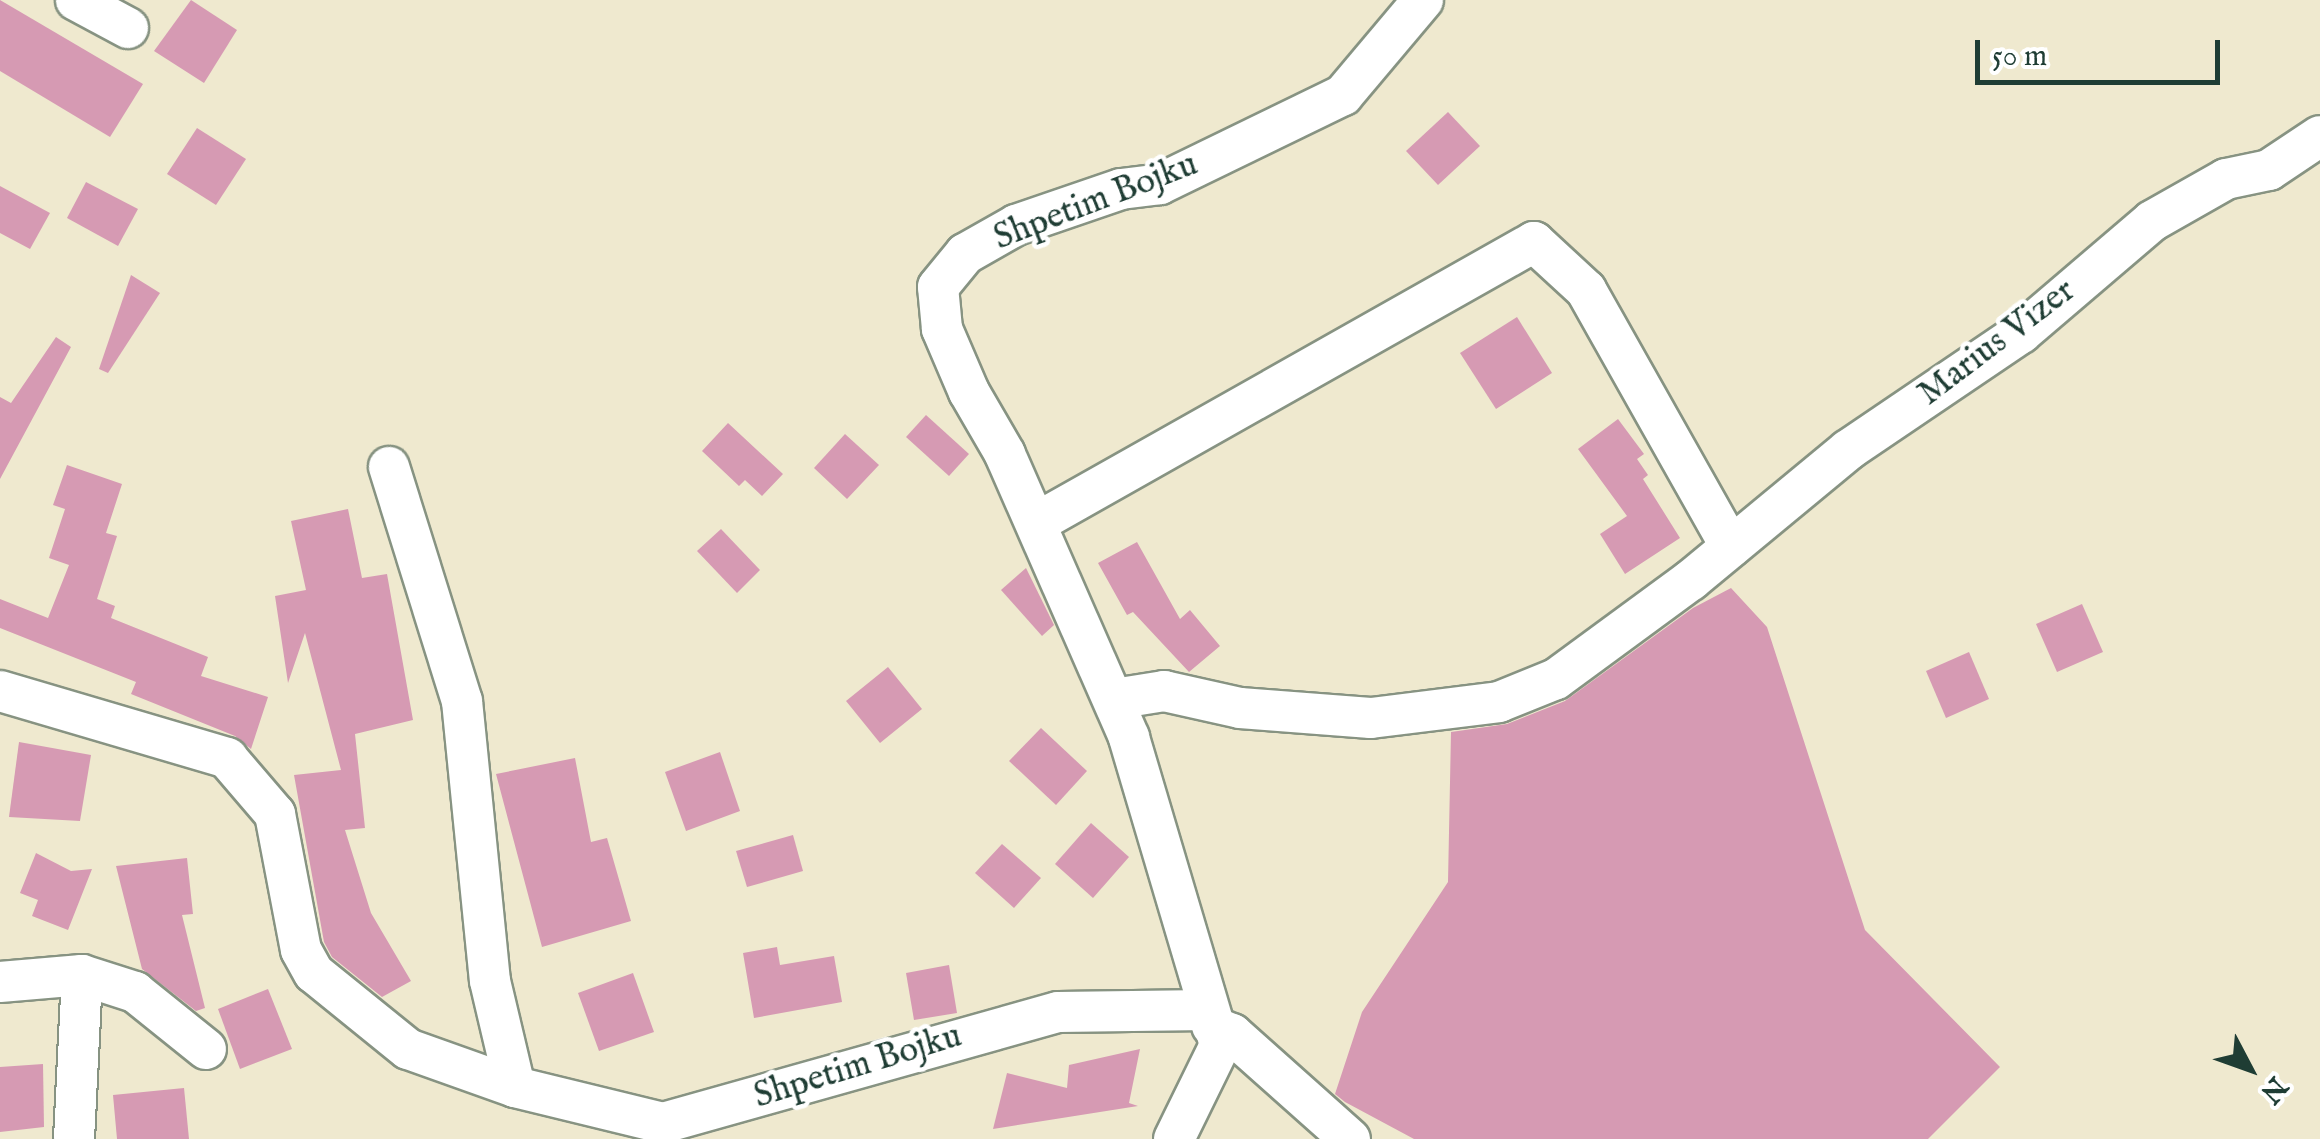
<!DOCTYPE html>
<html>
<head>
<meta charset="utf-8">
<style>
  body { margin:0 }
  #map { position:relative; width:2320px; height:1139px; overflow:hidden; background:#efe9cf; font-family:"IM FELL English",serif }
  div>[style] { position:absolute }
  .building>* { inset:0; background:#d69ab3 }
  .roads { filter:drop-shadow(2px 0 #879382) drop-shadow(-2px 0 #879382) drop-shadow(0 2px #879382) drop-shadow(0 -2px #879382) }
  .minor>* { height:40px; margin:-20px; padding:0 20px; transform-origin:20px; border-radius:20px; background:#fff }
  span { translate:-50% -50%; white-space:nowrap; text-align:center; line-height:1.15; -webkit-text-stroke:9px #fff; paint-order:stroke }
  .street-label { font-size:35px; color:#1f3d34 }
  .north { position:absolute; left:2200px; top:1019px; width:100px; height:100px; -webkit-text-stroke:8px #fff; paint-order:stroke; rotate:131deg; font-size:28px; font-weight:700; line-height:40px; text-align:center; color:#1f3d34 }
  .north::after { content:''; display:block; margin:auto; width:35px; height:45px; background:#1f3d34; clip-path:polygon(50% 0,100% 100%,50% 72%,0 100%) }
  .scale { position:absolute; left:1975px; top:40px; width:245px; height:45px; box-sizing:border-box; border:5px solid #1f3d34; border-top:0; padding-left:12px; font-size:30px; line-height:35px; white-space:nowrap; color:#1f3d34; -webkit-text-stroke:8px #fff; paint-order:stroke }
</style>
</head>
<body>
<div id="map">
  <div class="building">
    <i style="clip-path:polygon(0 0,143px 84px,110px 137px,0 71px)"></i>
    <i style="clip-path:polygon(191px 0,237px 30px,204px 83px,154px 51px)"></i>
    <i style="clip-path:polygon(1448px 112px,1480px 146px,1438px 185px,1406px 151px)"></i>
    <i style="clip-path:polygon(197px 128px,246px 159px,216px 205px,167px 174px)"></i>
    <i style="clip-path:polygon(86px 182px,138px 209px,118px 246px,67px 218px)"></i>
    <i style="clip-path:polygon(0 186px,50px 213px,30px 249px,0 233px)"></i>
    <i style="clip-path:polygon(131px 275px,160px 293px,108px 373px,99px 369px)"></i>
    <i style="clip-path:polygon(1517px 317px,1552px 373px,1496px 409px,1460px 353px)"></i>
    <i style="clip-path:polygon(56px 337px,71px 347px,0 479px,0 397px,11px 403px)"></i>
    <i style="clip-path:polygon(926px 415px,969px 454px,949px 476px,906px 437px)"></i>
    <i style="clip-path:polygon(1618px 419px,1644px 454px,1637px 459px,1648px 475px,1643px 479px,1680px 538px,1625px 574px,1600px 534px,1627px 516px,1578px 449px)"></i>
    <i style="clip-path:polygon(728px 423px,783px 474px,762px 496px,745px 480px,739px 486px,702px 451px)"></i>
    <i style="clip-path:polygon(845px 434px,879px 465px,847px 499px,814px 468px)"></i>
    <i style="clip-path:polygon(67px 465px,122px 484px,106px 533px,117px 536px,97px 599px,115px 606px,111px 618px,208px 657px,201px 676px,268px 697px,251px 749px,235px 736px,131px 694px,136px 682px,0 628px,0 599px,48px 618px,69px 565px,49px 558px,65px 509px,53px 505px)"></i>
    <i style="clip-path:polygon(348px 509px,362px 578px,387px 574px,413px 720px,355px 734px,365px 828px,345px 830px,371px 913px,411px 981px,382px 997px,332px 957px,324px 942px,294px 775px,341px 770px,305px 633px,288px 683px,275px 596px,306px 590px,291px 521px)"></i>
    <i style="clip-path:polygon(721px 529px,760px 570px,737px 593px,697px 551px)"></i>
    <i style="clip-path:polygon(1137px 542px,1180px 619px,1190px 610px,1220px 646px,1189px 672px,1133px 612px,1127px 615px,1098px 563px)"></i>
    <i style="clip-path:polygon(1026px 568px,1054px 625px,1042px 636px,1001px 590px)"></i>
    <i style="clip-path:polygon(1731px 588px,1767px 627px,1865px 930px,2000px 1067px,1928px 1139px,1414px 1139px,1345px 1102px,1335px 1094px,1362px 1012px,1448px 882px,1451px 732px,1507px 724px,1565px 701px,1693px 608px)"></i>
    <i style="clip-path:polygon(2082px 604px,2103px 652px,2057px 672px,2036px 624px)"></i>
    <i style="clip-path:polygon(1969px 652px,1989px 699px,1946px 718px,1926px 671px)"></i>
    <i style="clip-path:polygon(888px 667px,922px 709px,880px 743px,846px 701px)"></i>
    <i style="clip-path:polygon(1041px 728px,1087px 771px,1056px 805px,1009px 761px)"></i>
    <i style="clip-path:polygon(19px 742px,91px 755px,80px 821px,9px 817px)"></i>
    <i style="clip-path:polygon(720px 752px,740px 811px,686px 831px,665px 772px)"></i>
    <i style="clip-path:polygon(575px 758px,591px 842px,607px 838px,631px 921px,542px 947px,496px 774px)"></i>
    <i style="clip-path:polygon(1091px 823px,1129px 857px,1093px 898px,1055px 864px)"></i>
    <i style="clip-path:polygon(793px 835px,803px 871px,747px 887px,736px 851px)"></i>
    <i style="clip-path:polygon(1002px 844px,1041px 878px,1014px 908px,975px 873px)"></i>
    <i style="clip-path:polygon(36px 853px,71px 871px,92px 869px,68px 930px,32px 916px,38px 900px,20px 893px)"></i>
    <i style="clip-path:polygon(187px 858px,193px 914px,182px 915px,205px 1008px,196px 1011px,142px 969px,116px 866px)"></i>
    <i style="clip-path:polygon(777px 947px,780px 965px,834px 956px,842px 1002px,754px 1018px,743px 953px)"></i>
    <i style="clip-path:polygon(949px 965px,957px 1013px,914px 1020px,906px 973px)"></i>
    <i style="clip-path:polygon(633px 973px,654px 1032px,599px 1051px,578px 993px)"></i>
    <i style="clip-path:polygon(268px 989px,292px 1049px,240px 1069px,218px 1009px)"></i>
    <i style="clip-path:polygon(1140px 1049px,1129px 1103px,1138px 1106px,993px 1129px,1007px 1073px,1067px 1088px,1069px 1065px)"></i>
    <i style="clip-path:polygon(43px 1064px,44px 1127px,0 1132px,0 1067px)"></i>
    <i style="clip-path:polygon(184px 1088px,189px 1139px,117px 1139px,113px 1095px)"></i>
  </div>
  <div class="roads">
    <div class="minor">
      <i style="left:76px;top:0;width:59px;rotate:28.3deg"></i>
      <i style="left:389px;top:467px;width:245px;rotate:72.7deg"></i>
      <i style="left:462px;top:701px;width:281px;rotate:84.3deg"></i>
      <i style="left:490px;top:981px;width:109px;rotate:76.7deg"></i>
      <i style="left:1036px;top:523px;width:572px;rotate:-29.43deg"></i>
      <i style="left:1534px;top:242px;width:71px;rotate:42.7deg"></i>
      <i style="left:1586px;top:290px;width:295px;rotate:60.6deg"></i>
      <i style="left:0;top:691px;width:237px;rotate:16.4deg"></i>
      <i style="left:227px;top:758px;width:74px;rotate:49.4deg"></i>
      <i style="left:275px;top:814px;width:138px;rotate:79.2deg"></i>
      <i style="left:301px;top:950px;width:26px;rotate:61deg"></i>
      <i style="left:314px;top:973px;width:121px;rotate:39deg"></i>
      <i style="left:408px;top:1049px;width:114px;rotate:19.6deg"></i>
      <i style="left:515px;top:1087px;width:152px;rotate:13.7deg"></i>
      <i style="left:663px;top:1123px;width:410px;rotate:-15.7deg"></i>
      <i style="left:1058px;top:1012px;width:149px;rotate:-0.8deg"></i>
      <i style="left:1114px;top:699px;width:51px;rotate:-9.1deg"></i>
      <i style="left:1164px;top:691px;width:78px;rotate:12.6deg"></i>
      <i style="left:1240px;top:708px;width:131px;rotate:4.4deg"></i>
      <i style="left:1371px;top:718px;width:129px;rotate:-7.1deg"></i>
      <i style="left:1499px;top:702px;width:61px;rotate:-22deg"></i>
      <i style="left:1556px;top:679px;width:167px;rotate:-36.3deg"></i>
      <i style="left:1691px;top:580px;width:204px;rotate:-39.6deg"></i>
      <i style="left:1848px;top:450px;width:209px;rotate:-34.1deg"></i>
      <i style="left:2021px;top:333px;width:172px;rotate:-40.5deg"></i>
      <i style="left:2152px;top:221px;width:85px;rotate:-29.6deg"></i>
      <i style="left:2226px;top:179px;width:44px;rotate:-11.8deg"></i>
      <i style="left:2269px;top:170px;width:61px;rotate:-33.7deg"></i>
      <i style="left:0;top:982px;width:82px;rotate:-4.9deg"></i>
      <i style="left:82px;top:975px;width:56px;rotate:17.8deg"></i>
      <i style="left:135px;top:992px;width:91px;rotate:38.8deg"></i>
      <i style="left:1212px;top:1026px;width:22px;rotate:22deg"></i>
      <i style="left:1232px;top:1034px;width:158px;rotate:41.7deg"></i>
      <i style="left:74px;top:1139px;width:164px;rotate:-87.2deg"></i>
      <i style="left:1174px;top:1139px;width:105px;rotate:-63.9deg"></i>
      <i style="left:1220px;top:1045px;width:321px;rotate:-106.5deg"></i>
      <i style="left:1129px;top:737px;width:309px;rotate:-113.7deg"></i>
      <i style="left:1005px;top:454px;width:72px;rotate:-120.1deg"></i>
      <i style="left:969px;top:392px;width:69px;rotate:-113.2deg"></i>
      <i style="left:942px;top:329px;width:42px;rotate:-95.4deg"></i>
      <i style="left:938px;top:287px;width:43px;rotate:-50.7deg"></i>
      <i style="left:965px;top:254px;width:59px;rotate:-29.6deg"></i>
      <i style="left:1016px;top:225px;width:111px;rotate:-18.9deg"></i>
      <i style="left:1121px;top:189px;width:39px;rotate:-7deg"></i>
      <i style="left:1160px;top:184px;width:203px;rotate:-25.9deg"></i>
      <i style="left:1343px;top:95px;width:124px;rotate:-49.9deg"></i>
    </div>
  </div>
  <div class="street-label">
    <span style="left:1096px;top:202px;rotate:-21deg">Shpetim Bojku</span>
    <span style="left:1997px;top:343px;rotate:-37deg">Marius Vizer</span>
    <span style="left:858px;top:1067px;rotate:-17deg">Shpetim Bojku</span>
  </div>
  <div class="north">N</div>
  <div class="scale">50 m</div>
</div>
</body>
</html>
